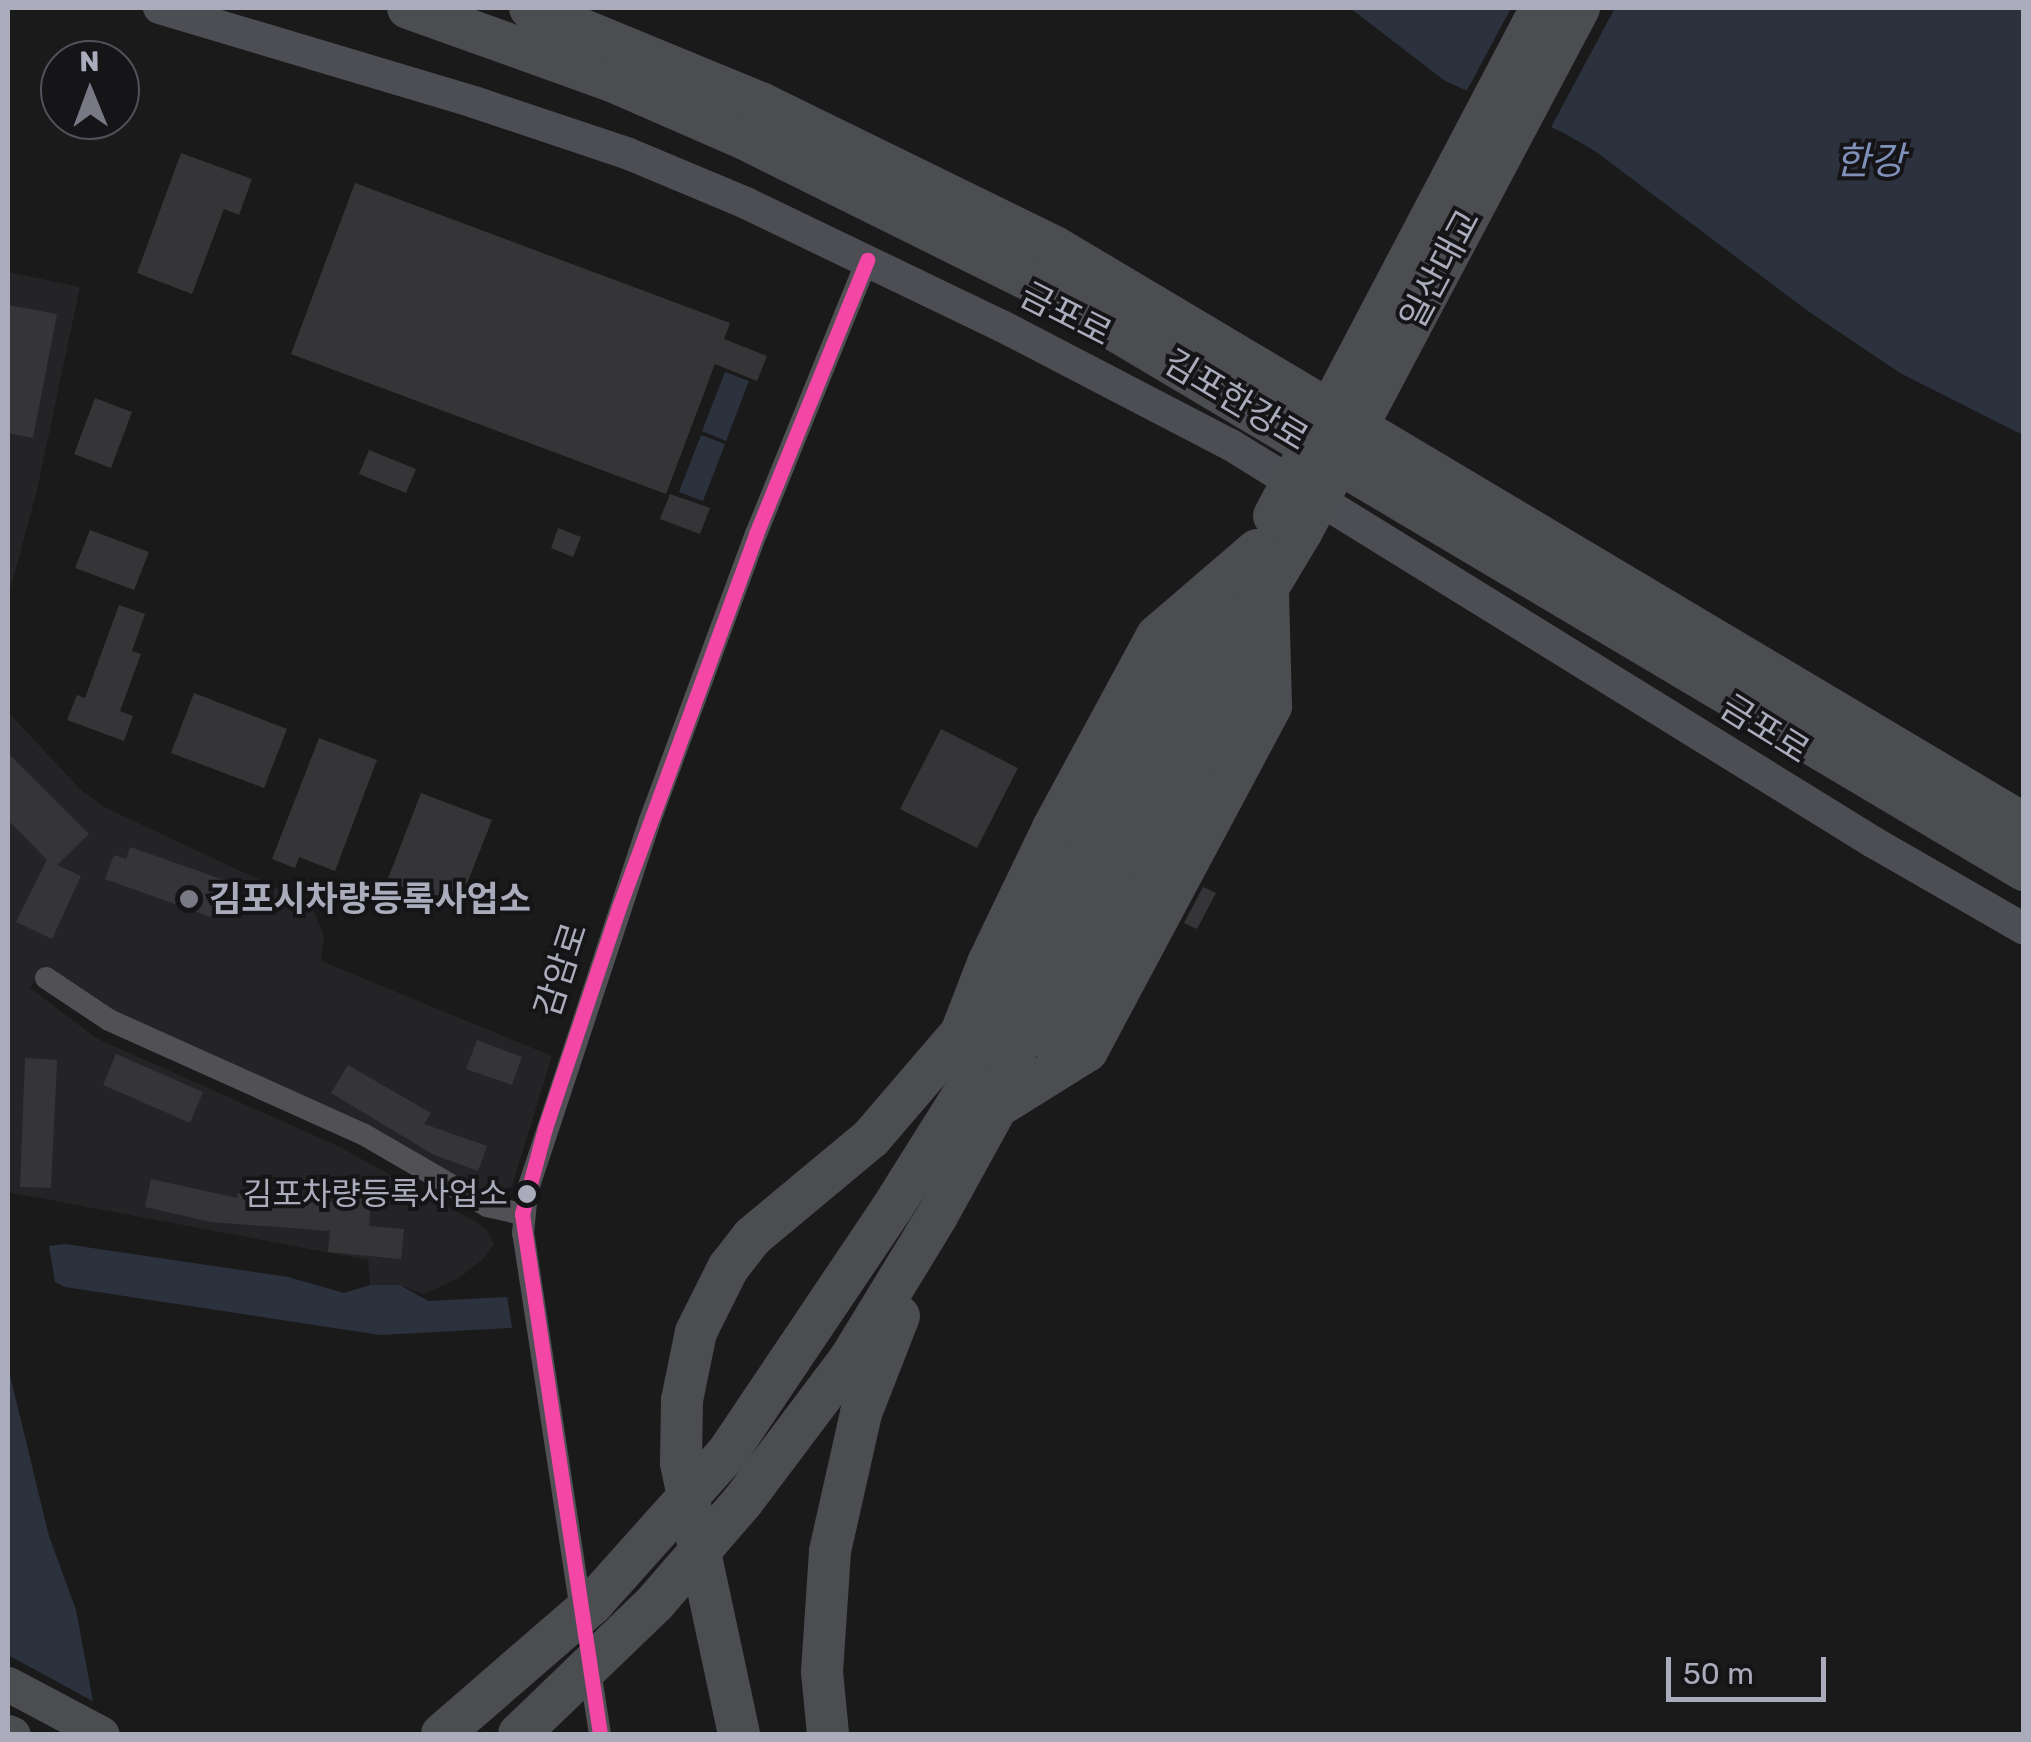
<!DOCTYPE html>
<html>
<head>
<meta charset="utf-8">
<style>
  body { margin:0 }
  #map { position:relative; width:2031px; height:1742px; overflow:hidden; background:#1a1a1b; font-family:Rubik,"Noto Sans KR",sans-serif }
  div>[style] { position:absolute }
  .built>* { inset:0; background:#242427 }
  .water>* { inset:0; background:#2b323e }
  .pier>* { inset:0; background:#1a1a1b }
  .building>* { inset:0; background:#353537 }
  .street>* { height:22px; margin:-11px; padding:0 11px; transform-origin:11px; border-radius:11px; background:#505055 }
  .secondary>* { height:32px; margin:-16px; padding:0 16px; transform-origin:16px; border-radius:16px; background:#4d4e53 }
  .primary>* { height:35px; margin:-17.5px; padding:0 17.5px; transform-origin:17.5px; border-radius:17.5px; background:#4c4d51 }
  .highway>* { height:42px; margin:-21px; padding:0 21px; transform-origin:21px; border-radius:21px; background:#4c4d51 }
  .highway-bridge>* { height:42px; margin:-21px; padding:0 21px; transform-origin:21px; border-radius:21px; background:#4c4d51 }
  .bus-1>* { height:15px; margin:-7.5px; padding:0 7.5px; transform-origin:7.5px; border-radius:7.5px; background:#f346a5 }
  .dots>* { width:28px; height:28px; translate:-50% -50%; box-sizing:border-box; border:5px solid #151417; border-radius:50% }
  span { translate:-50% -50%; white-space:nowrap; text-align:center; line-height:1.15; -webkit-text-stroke:8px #151417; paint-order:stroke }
  .bus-label { font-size:32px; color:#aaacbc }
  .right { translate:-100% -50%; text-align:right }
  .street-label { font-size:35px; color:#aaacbc }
  .poi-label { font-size:35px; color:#aaacbc; font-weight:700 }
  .left { translate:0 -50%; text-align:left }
  .water-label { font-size:38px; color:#7f90ba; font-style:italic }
  .frame { position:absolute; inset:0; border:10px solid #aaacbc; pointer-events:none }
  .north { position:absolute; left:40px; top:40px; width:100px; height:100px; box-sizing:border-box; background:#151417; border:2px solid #515159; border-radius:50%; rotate:359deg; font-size:28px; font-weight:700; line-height:40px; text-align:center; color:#aaacbc }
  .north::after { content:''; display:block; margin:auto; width:35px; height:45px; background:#787984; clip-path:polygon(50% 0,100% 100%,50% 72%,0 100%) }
  .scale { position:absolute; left:1666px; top:1657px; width:160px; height:45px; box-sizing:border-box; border:5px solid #aaacbc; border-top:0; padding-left:12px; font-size:30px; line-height:35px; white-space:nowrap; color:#aaacbc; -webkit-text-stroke:8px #151417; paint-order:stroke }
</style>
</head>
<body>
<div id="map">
  <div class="built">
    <i style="clip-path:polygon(8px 272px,80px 287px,37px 490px,8px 598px)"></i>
    <i style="clip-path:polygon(8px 712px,82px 791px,106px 808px,311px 904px,324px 937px,321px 961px,552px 1056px,512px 1186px,495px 1196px,484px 1194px,344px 1114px,136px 1022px,85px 995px,44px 965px,30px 988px,96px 1038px,338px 1146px,476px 1222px,487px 1230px,494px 1244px,482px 1260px,459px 1278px,424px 1294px,400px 1285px,370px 1285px,368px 1260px,8px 1192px)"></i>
  </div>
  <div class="water">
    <i style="clip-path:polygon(1350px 8px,2023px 8px,2023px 435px,1900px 373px,1808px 311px,1595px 151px,1562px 132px,1445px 81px)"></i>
    <i style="clip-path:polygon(725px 372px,749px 381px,726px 441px,702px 431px)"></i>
    <i style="clip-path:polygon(701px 435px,725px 444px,703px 501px,679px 492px)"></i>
    <i style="clip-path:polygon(65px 1244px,288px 1277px,344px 1293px,370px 1285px,400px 1285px,428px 1301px,507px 1297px,512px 1328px,380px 1335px,65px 1287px,55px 1282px,49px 1246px)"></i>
    <i style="clip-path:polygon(8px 1367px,49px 1536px,76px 1610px,99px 1734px,8px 1734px)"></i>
  </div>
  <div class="pier">
    <i style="clip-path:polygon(1511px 8px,1615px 8px,1549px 131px,1464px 96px)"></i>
    <i style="clip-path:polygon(8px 1655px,98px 1704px,104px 1734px,8px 1734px)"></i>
  </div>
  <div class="building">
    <i style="clip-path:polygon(181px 153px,252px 179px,239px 215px,224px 209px,192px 294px,137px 273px)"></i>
    <i style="clip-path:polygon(355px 183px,730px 323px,724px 339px,767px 356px,757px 381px,715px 364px,666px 494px,291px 354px)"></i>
    <i style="clip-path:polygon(8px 305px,57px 314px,33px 438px,8px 433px)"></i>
    <i style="clip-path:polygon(95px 398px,132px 412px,111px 468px,74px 454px)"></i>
    <i style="clip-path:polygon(369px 450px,416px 469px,406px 493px,359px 474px)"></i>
    <i style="clip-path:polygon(670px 494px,710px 508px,700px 534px,660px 519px)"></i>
    <i style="clip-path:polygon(558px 528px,581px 537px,573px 557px,551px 548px)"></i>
    <i style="clip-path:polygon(90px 530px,149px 552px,134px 590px,75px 568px)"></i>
    <i style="clip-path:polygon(119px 605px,145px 614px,132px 651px,141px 654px,120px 711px,133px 716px,124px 741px,67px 720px,77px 695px,85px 698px)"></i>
    <i style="clip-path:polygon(194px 693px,287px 729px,264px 788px,171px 753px)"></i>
    <i style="clip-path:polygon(941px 729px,1018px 768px,977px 848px,900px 809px)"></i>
    <i style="clip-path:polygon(319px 738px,377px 760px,335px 871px,299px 857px,295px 868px,272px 859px)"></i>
    <i style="clip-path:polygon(8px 753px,89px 834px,57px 865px,81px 876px,52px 939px,16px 922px,47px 860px,8px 820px)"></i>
    <i style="clip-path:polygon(421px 793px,492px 820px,457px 909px,387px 881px)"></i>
    <i style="clip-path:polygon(130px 847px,224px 880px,211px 917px,105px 879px,114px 855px,126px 859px)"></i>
    <i style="clip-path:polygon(1203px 887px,1216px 893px,1197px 929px,1184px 923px)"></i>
    <i style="clip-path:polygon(477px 1040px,522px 1057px,512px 1085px,466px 1069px)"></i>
    <i style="clip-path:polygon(116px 1054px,203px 1092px,190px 1123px,103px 1085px)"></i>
    <i style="clip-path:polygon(25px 1058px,57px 1060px,51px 1188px,20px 1187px)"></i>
    <i style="clip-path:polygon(348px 1065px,431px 1113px,424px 1124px,487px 1146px,478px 1171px,434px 1155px,331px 1093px)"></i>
    <i style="clip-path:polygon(335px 1176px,373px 1180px,369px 1226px,404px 1229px,401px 1259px,328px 1252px,330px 1231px,211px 1222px,145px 1207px,151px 1179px,237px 1198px,238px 1193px,332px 1202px)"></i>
  </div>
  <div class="street">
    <i style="left:46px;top:978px;width:76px;rotate:33.7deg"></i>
    <i style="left:109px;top:1020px;width:278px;rotate:24.2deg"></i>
    <i style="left:363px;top:1134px;width:143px;rotate:30.1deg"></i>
    <i style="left:487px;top:1206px;width:36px;rotate:13deg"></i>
    <i style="left:582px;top:1617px;width:389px;rotate:-98.7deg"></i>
    <i style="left:523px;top:1233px;width:41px;rotate:-84.4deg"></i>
    <i style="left:527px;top:1192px;width:389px;rotate:-71.7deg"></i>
    <i style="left:649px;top:823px;width:308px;rotate:-69.7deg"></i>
    <i style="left:756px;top:534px;width:296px;rotate:-67.9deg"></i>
    <i style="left:589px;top:1664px;width:71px;rotate:81.1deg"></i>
  </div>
  <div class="secondary">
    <i style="left:159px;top:8px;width:329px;rotate:16.6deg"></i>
    <i style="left:474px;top:102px;width:163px;rotate:18.5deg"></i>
    <i style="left:629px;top:154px;width:127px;rotate:22.7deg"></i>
    <i style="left:746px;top:203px;width:284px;rotate:25.7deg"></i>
    <i style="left:1002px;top:326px;width:258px;rotate:27.5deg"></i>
    <i style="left:1231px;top:445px;width:755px;rotate:31.73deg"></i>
    <i style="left:1873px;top:842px;width:174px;rotate:29.9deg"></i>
  </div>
  <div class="primary">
    <i style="left:8px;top:1684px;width:106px;rotate:28deg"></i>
    <i style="left:8px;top:1732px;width:5px;rotate:22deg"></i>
  </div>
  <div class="highway">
    <i style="left:408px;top:8px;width:217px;rotate:19.7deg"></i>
    <i style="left:612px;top:81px;width:145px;rotate:23.6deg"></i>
    <i style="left:745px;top:139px;width:326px;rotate:26.4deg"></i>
    <i style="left:1037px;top:284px;width:1148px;rotate:30.7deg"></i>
    <i style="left:530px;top:8px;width:250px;rotate:22.4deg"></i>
    <i style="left:761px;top:103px;width:327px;rotate:26.1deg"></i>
    <i style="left:1055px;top:247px;width:1128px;rotate:30.77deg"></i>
    <i style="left:986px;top:1039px;width:220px;rotate:-63.8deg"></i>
    <i style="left:1083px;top:842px;width:218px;rotate:-61deg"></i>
    <i style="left:1189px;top:651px;width:66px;rotate:-56.1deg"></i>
    <i style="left:1051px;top:1041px;width:394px;rotate:-61.5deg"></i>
    <i style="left:1239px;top:695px;width:60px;rotate:-74.6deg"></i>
    <i style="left:997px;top:1107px;width:106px;rotate:-31.9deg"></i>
    <i style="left:1087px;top:1051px;width:391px;rotate:-61.9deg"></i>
    <i style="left:1271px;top:706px;width:113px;rotate:-91.5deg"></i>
    <i style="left:728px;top:1452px;width:294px;rotate:-56.1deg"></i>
    <i style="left:892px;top:1208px;width:216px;rotate:-57.9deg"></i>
    <i style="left:743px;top:1501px;width:180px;rotate:-53.1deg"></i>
    <i style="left:851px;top:1357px;width:165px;rotate:-58.6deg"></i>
    <i style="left:937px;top:1216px;width:124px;rotate:-61.2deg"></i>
    <i style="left:997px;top:1107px;width:49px;rotate:-73.4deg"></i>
    <i style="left:1011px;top:1060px;width:230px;rotate:-62.3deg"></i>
    <i style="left:1118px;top:856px;width:196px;rotate:-61.7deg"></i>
    <i style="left:1211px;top:683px;width:177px;rotate:-59.1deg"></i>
    <i style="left:739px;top:1734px;width:277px;rotate:-102.1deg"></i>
    <i style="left:681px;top:1463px;width:63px;rotate:-89.1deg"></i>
    <i style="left:682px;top:1400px;width:69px;rotate:-78.4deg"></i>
    <i style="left:696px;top:1332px;width:72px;rotate:-63.4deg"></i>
    <i style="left:728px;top:1268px;width:39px;rotate:-52deg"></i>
    <i style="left:752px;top:1237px;width:155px;rotate:-39.8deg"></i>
    <i style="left:871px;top:1138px;width:138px;rotate:-49.4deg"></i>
    <i style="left:961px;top:1033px;width:75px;rotate:-68.9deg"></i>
    <i style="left:988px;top:963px;width:150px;rotate:-64.3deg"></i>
    <i style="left:1053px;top:828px;width:218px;rotate:-61.6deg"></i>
    <i style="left:1157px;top:636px;width:132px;rotate:-40.7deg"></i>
    <i style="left:828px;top:1734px;width:62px;rotate:-95.5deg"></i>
    <i style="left:822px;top:1672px;width:121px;rotate:-86.2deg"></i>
    <i style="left:830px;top:1551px;width:141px;rotate:-77.3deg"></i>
    <i style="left:861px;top:1413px;width:104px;rotate:-68.6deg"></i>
  </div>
  <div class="highway-bridge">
    <i style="left:1274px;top:516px;width:574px;rotate:-62.27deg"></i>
    <i style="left:1302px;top:531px;width:592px;rotate:-62.09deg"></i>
    <i style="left:442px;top:1734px;width:200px;rotate:-40.9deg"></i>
    <i style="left:593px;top:1603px;width:203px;rotate:-48.2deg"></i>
    <i style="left:519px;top:1734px;width:189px;rotate:-43.9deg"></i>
    <i style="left:655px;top:1603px;width:135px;rotate:-49.2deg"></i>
  </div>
  <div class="bus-1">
    <i style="left:600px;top:1734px;width:526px;rotate:-98.53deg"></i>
    <i style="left:522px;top:1214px;width:89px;rotate:-75deg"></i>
    <i style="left:545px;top:1128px;width:233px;rotate:-71.5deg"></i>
    <i style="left:619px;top:907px;width:397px;rotate:-69.8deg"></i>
    <i style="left:756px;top:534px;width:296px;rotate:-67.9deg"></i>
  </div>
  <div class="dots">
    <i style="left:189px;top:899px;background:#787984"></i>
    <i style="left:527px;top:1194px;background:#aaacbc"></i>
  </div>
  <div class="bus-label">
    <span class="right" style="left:508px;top:1194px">김포차량등록사업소</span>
  </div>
  <div class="street-label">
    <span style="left:1440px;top:269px;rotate:-62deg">일산대교</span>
    <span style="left:1066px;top:314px;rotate:27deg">금포로</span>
    <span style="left:1236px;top:400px;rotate:31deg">김포한강로</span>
    <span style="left:1765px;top:729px;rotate:32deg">금포로</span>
    <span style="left:561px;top:970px;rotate:-72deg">감암로</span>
  </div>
  <div class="poi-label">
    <span class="left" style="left:209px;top:899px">김포시차량등록사업소</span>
  </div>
  <div class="water-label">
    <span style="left:1870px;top:162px">한강</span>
  </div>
  <div class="frame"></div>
  <div class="north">N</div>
  <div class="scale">50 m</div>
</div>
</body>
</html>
